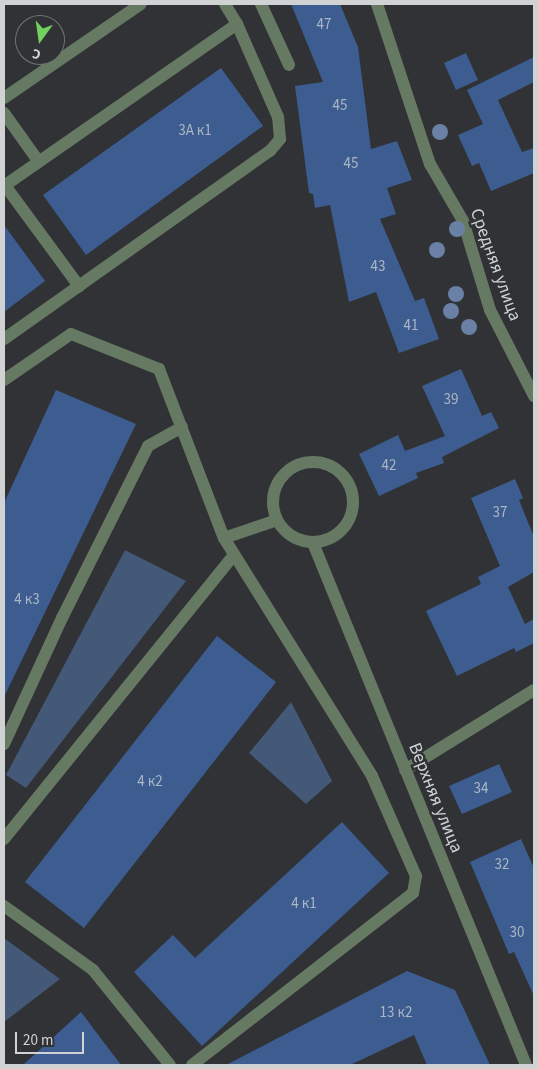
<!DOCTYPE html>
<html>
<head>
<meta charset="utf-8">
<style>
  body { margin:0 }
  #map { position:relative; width:538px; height:1069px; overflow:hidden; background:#303235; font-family:"Source Sans 3",sans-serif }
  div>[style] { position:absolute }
  .green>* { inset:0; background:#445877 }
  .building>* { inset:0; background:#3d5d91 }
  .minor>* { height:12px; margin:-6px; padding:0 6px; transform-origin:6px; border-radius:6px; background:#667962 }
  .minor>.ring { margin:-6px; padding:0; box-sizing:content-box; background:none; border:12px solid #667962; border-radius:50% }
  .trees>* { width:16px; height:16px; margin:-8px; border-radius:50%; background:#6a80a4 }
  span { translate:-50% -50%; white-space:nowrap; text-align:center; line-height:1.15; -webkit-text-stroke:5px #303235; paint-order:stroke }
  .number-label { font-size:15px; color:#acb5c3 }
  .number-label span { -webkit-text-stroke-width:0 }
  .street-label { font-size:18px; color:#d1d2d4 }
  .frame { position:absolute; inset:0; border:5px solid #d1d2d4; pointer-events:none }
  .north { position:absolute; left:15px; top:15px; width:50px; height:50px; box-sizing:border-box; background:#303235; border:1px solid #707275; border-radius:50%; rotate:194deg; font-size:14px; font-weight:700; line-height:20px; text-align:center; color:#d1d2d4 }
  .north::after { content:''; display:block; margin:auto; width:18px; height:22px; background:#73d25d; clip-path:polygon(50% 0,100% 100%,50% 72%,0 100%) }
  .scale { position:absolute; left:15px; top:1032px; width:69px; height:22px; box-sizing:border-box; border:2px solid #d1d2d4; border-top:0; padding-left:6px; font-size:15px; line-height:18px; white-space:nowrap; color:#d1d2d4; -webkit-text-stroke:4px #303235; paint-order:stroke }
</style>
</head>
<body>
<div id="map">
  <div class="green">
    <i style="clip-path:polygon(125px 550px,186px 581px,26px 788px,6px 775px)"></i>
    <i style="clip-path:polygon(291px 702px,332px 781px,306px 804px,249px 753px)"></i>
    <i style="clip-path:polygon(4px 938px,60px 979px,4px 1022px)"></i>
  </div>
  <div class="building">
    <i style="clip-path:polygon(291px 4px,340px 4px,358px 47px,371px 149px,397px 141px,412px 180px,387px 188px,396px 214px,380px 219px,415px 301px,424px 298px,439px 339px,399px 353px,376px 292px,349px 302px,330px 205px,315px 208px,313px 194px,309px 193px,295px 86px,323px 82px)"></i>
    <i style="clip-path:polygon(466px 53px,478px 80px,456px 90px,444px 63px)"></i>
    <i style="clip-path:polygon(534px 57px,534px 82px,498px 100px,522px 152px,534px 148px,534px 173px,491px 191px,479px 163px,472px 166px,458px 135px,483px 124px,467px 90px)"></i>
    <i style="clip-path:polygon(221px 68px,263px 126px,86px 255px,43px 195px)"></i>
    <i style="clip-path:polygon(4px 225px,45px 281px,4px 312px)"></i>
    <i style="clip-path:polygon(461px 369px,482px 416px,491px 412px,499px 428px,442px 457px,444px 463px,416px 473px,418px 478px,379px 496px,359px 454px,398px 435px,405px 451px,445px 436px,422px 386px)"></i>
    <i style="clip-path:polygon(56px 390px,136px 424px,4px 697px,4px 503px)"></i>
    <i style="clip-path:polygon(515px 479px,523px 498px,519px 500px,534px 537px,534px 572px,508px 587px,525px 624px,534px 619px,534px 643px,516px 652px,514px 648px,457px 676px,426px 611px,481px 584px,478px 577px,500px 566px,471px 498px)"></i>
    <i style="clip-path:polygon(217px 636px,276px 682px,84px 928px,25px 882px)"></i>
    <i style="clip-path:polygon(499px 764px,512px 792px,462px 814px,449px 786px)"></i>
    <i style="clip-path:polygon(342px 822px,389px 873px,202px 1046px,134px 972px,173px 935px,195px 958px)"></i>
    <i style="clip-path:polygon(521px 839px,534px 868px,534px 996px,514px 952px,509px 954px,470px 862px)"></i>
    <i style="clip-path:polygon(407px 971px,455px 990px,490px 1065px,427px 1065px,414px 1035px,350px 1065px,226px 1065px)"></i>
    <i style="clip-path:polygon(81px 1012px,121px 1065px,23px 1065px)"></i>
  </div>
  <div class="minor">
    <i style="left:261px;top:4px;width:67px;rotate:65.3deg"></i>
    <i style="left:377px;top:4px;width:169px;rotate:71.7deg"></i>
    <i style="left:430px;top:164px;width:66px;rotate:59.9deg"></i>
    <i style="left:463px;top:221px;width:93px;rotate:73.1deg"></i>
    <i style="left:490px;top:310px;width:97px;rotate:62.9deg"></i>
    <i style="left:4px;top:98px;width:166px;rotate:-34.5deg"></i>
    <i style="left:4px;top:113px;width:60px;rotate:54.5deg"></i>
    <i style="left:4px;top:184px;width:127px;rotate:53.7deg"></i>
    <i style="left:4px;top:186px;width:284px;rotate:-34.8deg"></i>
    <i style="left:237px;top:24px;width:23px;rotate:-121deg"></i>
    <i style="left:4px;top:339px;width:326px;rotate:-35.3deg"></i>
    <i style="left:270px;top:151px;width:16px;rotate:-50deg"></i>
    <i style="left:280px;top:139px;width:22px;rotate:-95deg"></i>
    <i style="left:278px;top:117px;width:102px;rotate:-113.8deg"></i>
    <i style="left:4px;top:380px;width:81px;rotate:-34.5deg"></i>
    <i style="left:71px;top:334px;width:95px;rotate:21.7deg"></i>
    <i style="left:159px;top:369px;width:181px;rotate:69deg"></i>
    <i style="left:224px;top:538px;width:280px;rotate:58.1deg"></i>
    <i style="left:372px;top:776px;width:109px;rotate:66.3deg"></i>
    <i style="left:416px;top:876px;width:17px;rotate:100deg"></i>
    <i style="left:413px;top:893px;width:280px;rotate:142.1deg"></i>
    <i class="ring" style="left:273px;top:462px;width:68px;height:68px"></i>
    <i style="left:224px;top:538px;width:56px;rotate:-18.8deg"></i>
    <i style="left:313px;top:543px;width:564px;rotate:67.8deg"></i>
    <i style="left:4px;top:744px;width:139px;rotate:-65.3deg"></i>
    <i style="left:62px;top:618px;width:192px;rotate:-63.4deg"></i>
    <i style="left:148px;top:446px;width:39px;rotate:-29deg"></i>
    <i style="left:405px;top:770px;width:152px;rotate:-31.8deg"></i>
    <i style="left:4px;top:839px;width:365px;rotate:-51deg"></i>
    <i style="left:4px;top:906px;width:110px;rotate:35.7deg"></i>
    <i style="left:93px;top:970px;width:122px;rotate:51deg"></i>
  </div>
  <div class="trees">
    <i style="left:440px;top:132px"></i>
    <i style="left:457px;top:229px"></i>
    <i style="left:437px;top:250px"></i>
    <i style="left:456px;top:294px"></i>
    <i style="left:451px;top:311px"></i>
    <i style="left:469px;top:327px"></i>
  </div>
  <div class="number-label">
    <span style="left:324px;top:25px">47</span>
    <span style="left:340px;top:106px">45</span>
    <span style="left:195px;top:131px">3А к1</span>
    <span style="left:351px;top:164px">45</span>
    <span style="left:378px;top:267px">43</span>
    <span style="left:411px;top:326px">41</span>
    <span style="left:451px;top:400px">39</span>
    <span style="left:389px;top:466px">42</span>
    <span style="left:500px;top:513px">37</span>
    <span style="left:27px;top:600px">4 к3</span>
    <span style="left:150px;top:782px">4 к2</span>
    <span style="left:481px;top:789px">34</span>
    <span style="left:502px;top:865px">32</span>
    <span style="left:304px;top:904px">4 к1</span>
    <span style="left:517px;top:933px">30</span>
    <span style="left:396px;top:1013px">13 к2</span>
  </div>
  <div class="street-label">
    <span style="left:495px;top:265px;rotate:70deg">Средняя улица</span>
    <span style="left:435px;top:798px;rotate:68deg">Верхняя улица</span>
  </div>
  <div class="frame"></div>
  <div class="north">С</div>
  <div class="scale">20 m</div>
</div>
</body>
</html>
